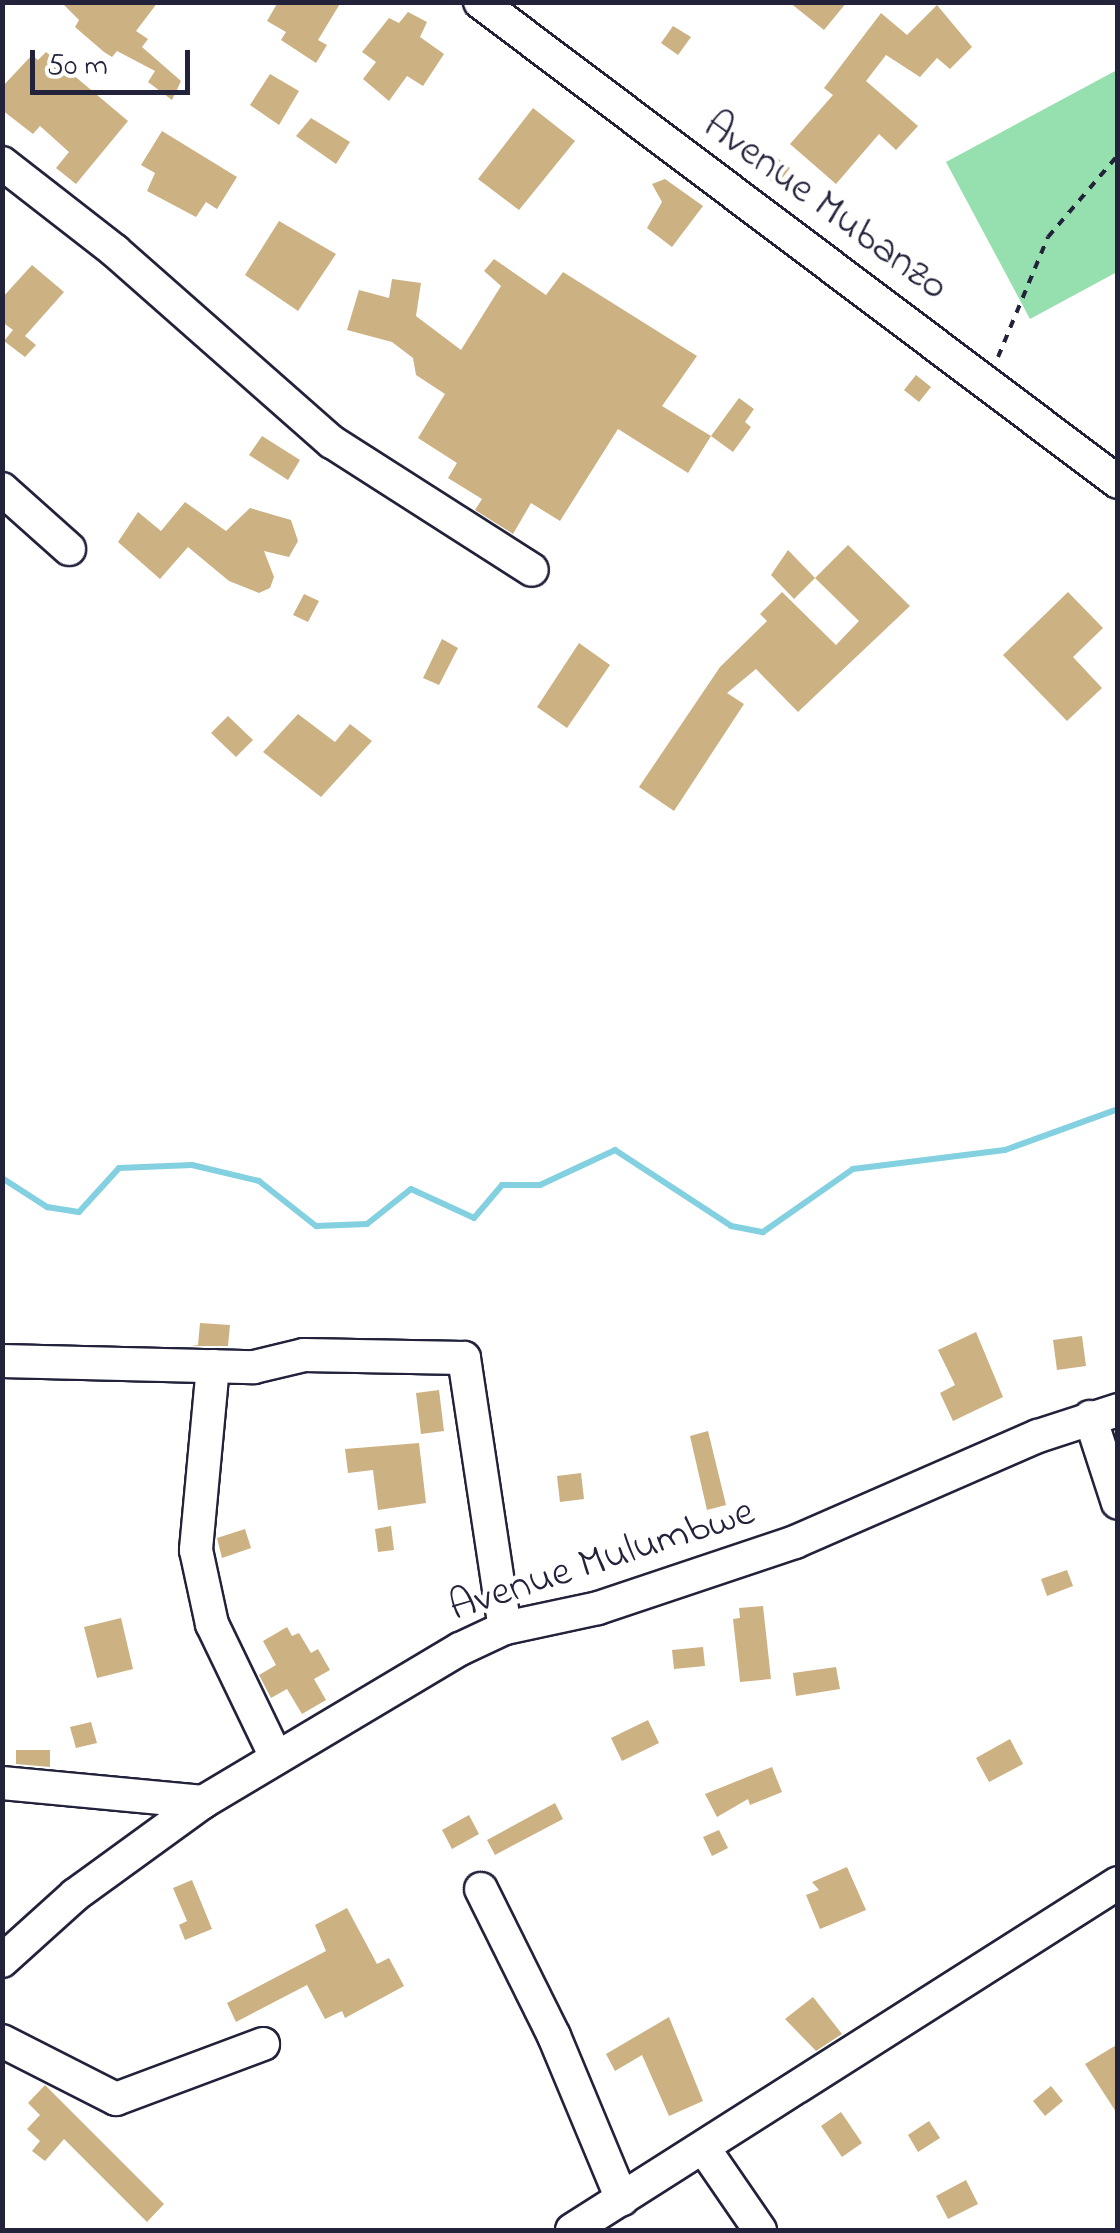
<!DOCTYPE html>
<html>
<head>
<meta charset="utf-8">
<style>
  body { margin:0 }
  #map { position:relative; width:1120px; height:2233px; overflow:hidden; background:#fff; font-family:"Indie Flower",sans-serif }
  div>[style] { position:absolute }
  .green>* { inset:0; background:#96dfae }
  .stream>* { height:6px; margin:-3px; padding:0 3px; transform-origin:3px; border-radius:3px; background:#83d1e0 }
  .building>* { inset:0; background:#ccb182 }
  .path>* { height:4px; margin-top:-2px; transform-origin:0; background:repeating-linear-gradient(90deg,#22223b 0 8px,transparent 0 16px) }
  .roads { filter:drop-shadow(2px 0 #22223b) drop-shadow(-2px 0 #22223b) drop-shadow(0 2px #22223b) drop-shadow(0 -2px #22223b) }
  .minor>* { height:32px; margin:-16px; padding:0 16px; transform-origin:16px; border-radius:16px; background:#fff }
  span { translate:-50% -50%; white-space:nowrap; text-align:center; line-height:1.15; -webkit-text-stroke:9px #fff; paint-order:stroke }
  .street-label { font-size:42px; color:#22223b }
  .frame { position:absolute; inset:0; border:5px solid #22223b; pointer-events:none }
  .scale { position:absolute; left:30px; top:50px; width:160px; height:45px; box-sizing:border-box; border:5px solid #22223b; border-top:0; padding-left:12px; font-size:30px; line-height:35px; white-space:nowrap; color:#22223b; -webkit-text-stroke:8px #fff; paint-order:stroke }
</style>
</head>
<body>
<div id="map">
  <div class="green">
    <i style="clip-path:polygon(1117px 70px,1117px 272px,1030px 319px,946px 162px)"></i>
  </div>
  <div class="stream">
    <i style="left:2px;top:1178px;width:54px;rotate:32.8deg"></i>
    <i style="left:47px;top:1207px;width:32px;rotate:9deg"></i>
    <i style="left:79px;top:1212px;width:59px;rotate:-47.7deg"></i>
    <i style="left:119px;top:1168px;width:73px;rotate:-2.4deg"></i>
    <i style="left:192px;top:1165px;width:69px;rotate:13.4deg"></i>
    <i style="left:259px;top:1181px;width:73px;rotate:38.3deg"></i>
    <i style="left:316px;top:1226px;width:51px;rotate:-2.2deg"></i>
    <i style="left:367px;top:1224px;width:56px;rotate:-38.5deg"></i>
    <i style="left:411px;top:1189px;width:69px;rotate:24.7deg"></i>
    <i style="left:474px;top:1218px;width:43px;rotate:-49.7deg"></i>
    <i style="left:502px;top:1185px;width:38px"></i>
    <i style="left:540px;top:1185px;width:83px;rotate:-25deg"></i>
    <i style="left:615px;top:1150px;width:139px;rotate:33.2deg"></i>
    <i style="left:731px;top:1226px;width:33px;rotate:11deg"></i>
    <i style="left:763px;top:1232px;width:110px;rotate:-35deg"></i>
    <i style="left:853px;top:1169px;width:153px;rotate:-7.1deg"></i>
    <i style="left:1005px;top:1150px;width:120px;rotate:-19.9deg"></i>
  </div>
  <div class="building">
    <i style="clip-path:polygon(61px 2px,158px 2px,136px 31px,148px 39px,142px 47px,181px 81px,172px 100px,148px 82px,155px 71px,117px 51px,112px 57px,104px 52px,75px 27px,79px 20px)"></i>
    <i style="clip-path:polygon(278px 2px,341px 2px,318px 40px,327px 45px,316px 63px,281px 40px,286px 32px,267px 21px)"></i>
    <i style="clip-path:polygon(789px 2px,847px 2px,824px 30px)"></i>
    <i style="clip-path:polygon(937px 5px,972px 47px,950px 69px,937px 58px,920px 77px,886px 55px,866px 81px,918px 126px,896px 150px,879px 134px,836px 184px,790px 144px,833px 95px,824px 88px,881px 13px,907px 35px)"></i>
    <i style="clip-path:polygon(408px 12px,427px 22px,420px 37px,444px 54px,423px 86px,407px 76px,389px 101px,363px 79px,376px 62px,362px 52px,389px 18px,399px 23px)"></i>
    <i style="clip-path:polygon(673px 26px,691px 37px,678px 55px,661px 43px)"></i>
    <i style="clip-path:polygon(46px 52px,128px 121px,76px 184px,56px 168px,69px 152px,40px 126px,33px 134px,2px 110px,2px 87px,32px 55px,38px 60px)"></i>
    <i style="clip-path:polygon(270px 74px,299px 91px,279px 125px,250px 105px)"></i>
    <i style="clip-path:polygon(533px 108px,575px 141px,519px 210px,478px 179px)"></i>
    <i style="clip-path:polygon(311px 118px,350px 142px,336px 164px,296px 136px)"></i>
    <i style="clip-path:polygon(162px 131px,237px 177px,217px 209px,206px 202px,196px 217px,147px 191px,155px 173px,141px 165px)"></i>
    <i style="clip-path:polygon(776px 157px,790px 168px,777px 185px,763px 175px)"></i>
    <i style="clip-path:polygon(665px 179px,703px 206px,672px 247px,647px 228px,662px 202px,652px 184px)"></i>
    <i style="clip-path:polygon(279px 221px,336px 254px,298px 311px,245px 275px)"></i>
    <i style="clip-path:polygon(494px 259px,546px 295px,563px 272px,697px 356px,662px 406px,711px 436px,688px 473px,618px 429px,560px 521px,531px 503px,513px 534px,475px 510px,482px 499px,448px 478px,457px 463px,418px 438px,445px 394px,416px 375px,413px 358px,392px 342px,347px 330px,359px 290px,389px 298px,392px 279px,421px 283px,416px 316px,461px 350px,501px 286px,484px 271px)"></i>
    <i style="clip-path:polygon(32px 265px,64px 292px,25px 336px,36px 345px,25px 357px,4px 341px,13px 330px,2px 322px,2px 298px)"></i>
    <i style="clip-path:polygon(916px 375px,931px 387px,919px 402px,904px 390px)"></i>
    <i style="clip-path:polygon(739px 398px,754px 409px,745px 422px,751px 427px,733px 452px,711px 436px)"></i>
    <i style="clip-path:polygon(262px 436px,300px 460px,288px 480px,249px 455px)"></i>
    <i style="clip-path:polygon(185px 502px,226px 531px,250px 508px,291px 520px,298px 541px,289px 557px,264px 551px,274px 577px,270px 588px,259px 593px,229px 581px,188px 547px,160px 579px,118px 542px,138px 512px,161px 531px)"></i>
    <i style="clip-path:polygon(848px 545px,910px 606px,798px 712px,756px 669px,727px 693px,744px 704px,674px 811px,639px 787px,720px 667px,767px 621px,760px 614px,782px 592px,836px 645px,859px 621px,815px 578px)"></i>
    <i style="clip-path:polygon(788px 550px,815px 578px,794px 599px,771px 575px)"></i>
    <i style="clip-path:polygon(1068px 592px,1103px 628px,1073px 657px,1102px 688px,1067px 721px,1003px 655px)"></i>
    <i style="clip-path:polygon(304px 594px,319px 601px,308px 622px,293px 615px)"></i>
    <i style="clip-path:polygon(442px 639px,458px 648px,439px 685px,423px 678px)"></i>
    <i style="clip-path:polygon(579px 643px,610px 665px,567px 728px,537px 707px)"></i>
    <i style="clip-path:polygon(298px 714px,335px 742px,350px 724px,372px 741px,321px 797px,263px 752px)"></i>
    <i style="clip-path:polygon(228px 716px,253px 740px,236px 757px,211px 733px)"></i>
    <i style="clip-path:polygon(200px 1323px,230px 1325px,228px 1346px,191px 1346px,198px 1345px)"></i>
    <i style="clip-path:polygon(976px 1332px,1003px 1397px,953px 1421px,940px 1393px,955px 1385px,938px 1350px)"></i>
    <i style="clip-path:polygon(1082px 1336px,1086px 1366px,1057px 1370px,1053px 1340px)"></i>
    <i style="clip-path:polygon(439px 1390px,444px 1431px,421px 1434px,416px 1393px)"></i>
    <i style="clip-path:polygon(708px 1431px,726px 1505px,707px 1510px,690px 1436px)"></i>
    <i style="clip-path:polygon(419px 1443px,426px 1503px,378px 1510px,373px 1470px,348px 1473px,345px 1449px)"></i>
    <i style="clip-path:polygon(581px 1473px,584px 1499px,560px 1502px,557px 1476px)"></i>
    <i style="clip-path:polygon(391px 1526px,394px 1550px,378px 1552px,375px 1529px)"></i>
    <i style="clip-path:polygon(245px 1529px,251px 1548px,222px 1558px,217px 1538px)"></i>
    <i style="clip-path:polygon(1067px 1570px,1073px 1586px,1047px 1596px,1041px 1579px)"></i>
    <i style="clip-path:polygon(763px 1606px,771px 1679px,740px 1682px,733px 1619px,740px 1618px,739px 1608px)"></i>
    <i style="clip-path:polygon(121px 1618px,133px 1669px,97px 1678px,84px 1627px)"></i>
    <i style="clip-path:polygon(287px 1627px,292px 1636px,299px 1633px,311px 1653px,318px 1649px,330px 1670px,314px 1679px,326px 1700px,302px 1714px,287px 1689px,271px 1698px,259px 1675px,276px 1665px,263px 1641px)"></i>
    <i style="clip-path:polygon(703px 1647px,705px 1666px,674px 1669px,672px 1650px)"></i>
    <i style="clip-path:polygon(836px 1667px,840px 1689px,796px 1696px,793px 1673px)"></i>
    <i style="clip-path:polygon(648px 1720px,659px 1743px,622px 1761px,611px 1738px)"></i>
    <i style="clip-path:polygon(91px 1722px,97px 1743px,76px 1748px,70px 1727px)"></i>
    <i style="clip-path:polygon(1010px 1739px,1023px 1764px,989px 1782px,976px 1758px)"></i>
    <i style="clip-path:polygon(16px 1750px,50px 1750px,50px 1767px,16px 1764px)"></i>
    <i style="clip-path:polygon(772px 1767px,782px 1792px,750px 1805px,748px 1799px,717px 1817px,705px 1794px)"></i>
    <i style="clip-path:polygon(555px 1803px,563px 1819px,495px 1855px,487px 1840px)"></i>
    <i style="clip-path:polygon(469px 1815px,479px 1834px,452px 1849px,442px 1830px)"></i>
    <i style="clip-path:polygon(719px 1830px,728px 1848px,712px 1856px,703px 1837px)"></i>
    <i style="clip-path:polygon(847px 1867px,866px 1910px,820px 1929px,806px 1895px,819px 1890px,812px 1882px)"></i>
    <i style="clip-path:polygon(192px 1880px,212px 1929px,185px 1940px,179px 1925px,187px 1921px,173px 1888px)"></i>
    <i style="clip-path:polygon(347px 1908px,377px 1964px,389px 1958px,404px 1986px,345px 2018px,342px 2011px,325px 2019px,307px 1985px,236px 2022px,227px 2003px,326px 1951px,315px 1925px)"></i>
    <i style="clip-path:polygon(813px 1997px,842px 2034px,816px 2051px,785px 2019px)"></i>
    <i style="clip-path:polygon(669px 2017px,703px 2101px,669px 2116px,642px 2055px,615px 2071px,606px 2054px)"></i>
    <i style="clip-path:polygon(1118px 2044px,1118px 2115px,1085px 2064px)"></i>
    <i style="clip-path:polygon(45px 2085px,164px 2204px,147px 2222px,64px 2139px,45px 2161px,32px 2151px,40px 2141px,27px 2129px,40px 2115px,28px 2103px)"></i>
    <i style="clip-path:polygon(1051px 2086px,1063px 2101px,1045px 2116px,1033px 2101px)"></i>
    <i style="clip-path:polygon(841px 2112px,862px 2143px,842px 2157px,821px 2126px)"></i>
    <i style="clip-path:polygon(929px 2121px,940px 2138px,918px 2152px,908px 2135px)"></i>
    <i style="clip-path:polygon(966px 2180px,978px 2204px,948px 2219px,936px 2196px)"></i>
  </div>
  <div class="path">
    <i style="left:998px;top:357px;width:130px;rotate:-67.4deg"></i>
    <i style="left:1048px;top:237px;width:108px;rotate:-49.5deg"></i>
  </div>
  <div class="roads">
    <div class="minor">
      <i style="left:480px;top:2px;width:798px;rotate:36.96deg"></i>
      <i style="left:2px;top:163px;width:143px;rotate:37.9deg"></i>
      <i style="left:115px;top:251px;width:289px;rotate:41.4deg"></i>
      <i style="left:332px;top:442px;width:237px;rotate:32.6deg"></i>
      <i style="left:2px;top:489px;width:90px;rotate:41.8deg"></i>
      <i style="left:2px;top:1361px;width:252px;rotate:1.4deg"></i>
      <i style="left:254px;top:1367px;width:51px;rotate:-13.5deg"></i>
      <i style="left:304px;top:1355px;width:160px;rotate:1.1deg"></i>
      <i style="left:464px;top:1358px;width:273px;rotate:81.4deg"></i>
      <i style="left:213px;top:1366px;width:185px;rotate:95.3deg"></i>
      <i style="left:196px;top:1550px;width:76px;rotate:77.8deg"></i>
      <i style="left:212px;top:1624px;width:148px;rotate:64.3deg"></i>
      <i style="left:1090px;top:1417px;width:90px;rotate:72deg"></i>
      <i style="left:2px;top:1783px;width:202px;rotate:5.4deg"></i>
      <i style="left:481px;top:1889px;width:164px;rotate:63.6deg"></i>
      <i style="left:554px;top:2036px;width:177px;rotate:67.4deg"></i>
      <i style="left:2px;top:1961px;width:98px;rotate:-42.1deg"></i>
      <i style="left:75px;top:1895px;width:158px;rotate:-36deg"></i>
      <i style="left:203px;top:1802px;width:299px;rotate:-30.8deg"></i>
      <i style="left:460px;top:1649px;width:50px;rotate:-25deg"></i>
      <i style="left:505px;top:1628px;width:95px;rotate:-12.1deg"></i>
      <i style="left:598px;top:1608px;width:208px;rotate:-18.5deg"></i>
      <i style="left:795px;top:1542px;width:265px;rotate:-23.6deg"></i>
      <i style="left:1038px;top:1436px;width:84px;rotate:-18deg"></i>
      <i style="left:2px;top:2041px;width:128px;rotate:27deg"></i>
      <i style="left:116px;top:2099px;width:157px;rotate:-20.5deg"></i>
      <i style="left:705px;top:2150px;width:97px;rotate:55.5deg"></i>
      <i style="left:572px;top:2230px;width:647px;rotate:-32.44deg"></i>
    </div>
  </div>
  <div class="street-label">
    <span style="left:825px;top:207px;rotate:36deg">Avenue Mubanzo</span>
    <span style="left:602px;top:1561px;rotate:-18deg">Avenue Mulumbwe</span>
  </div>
  <div class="frame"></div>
  <div class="scale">50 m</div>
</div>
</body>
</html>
